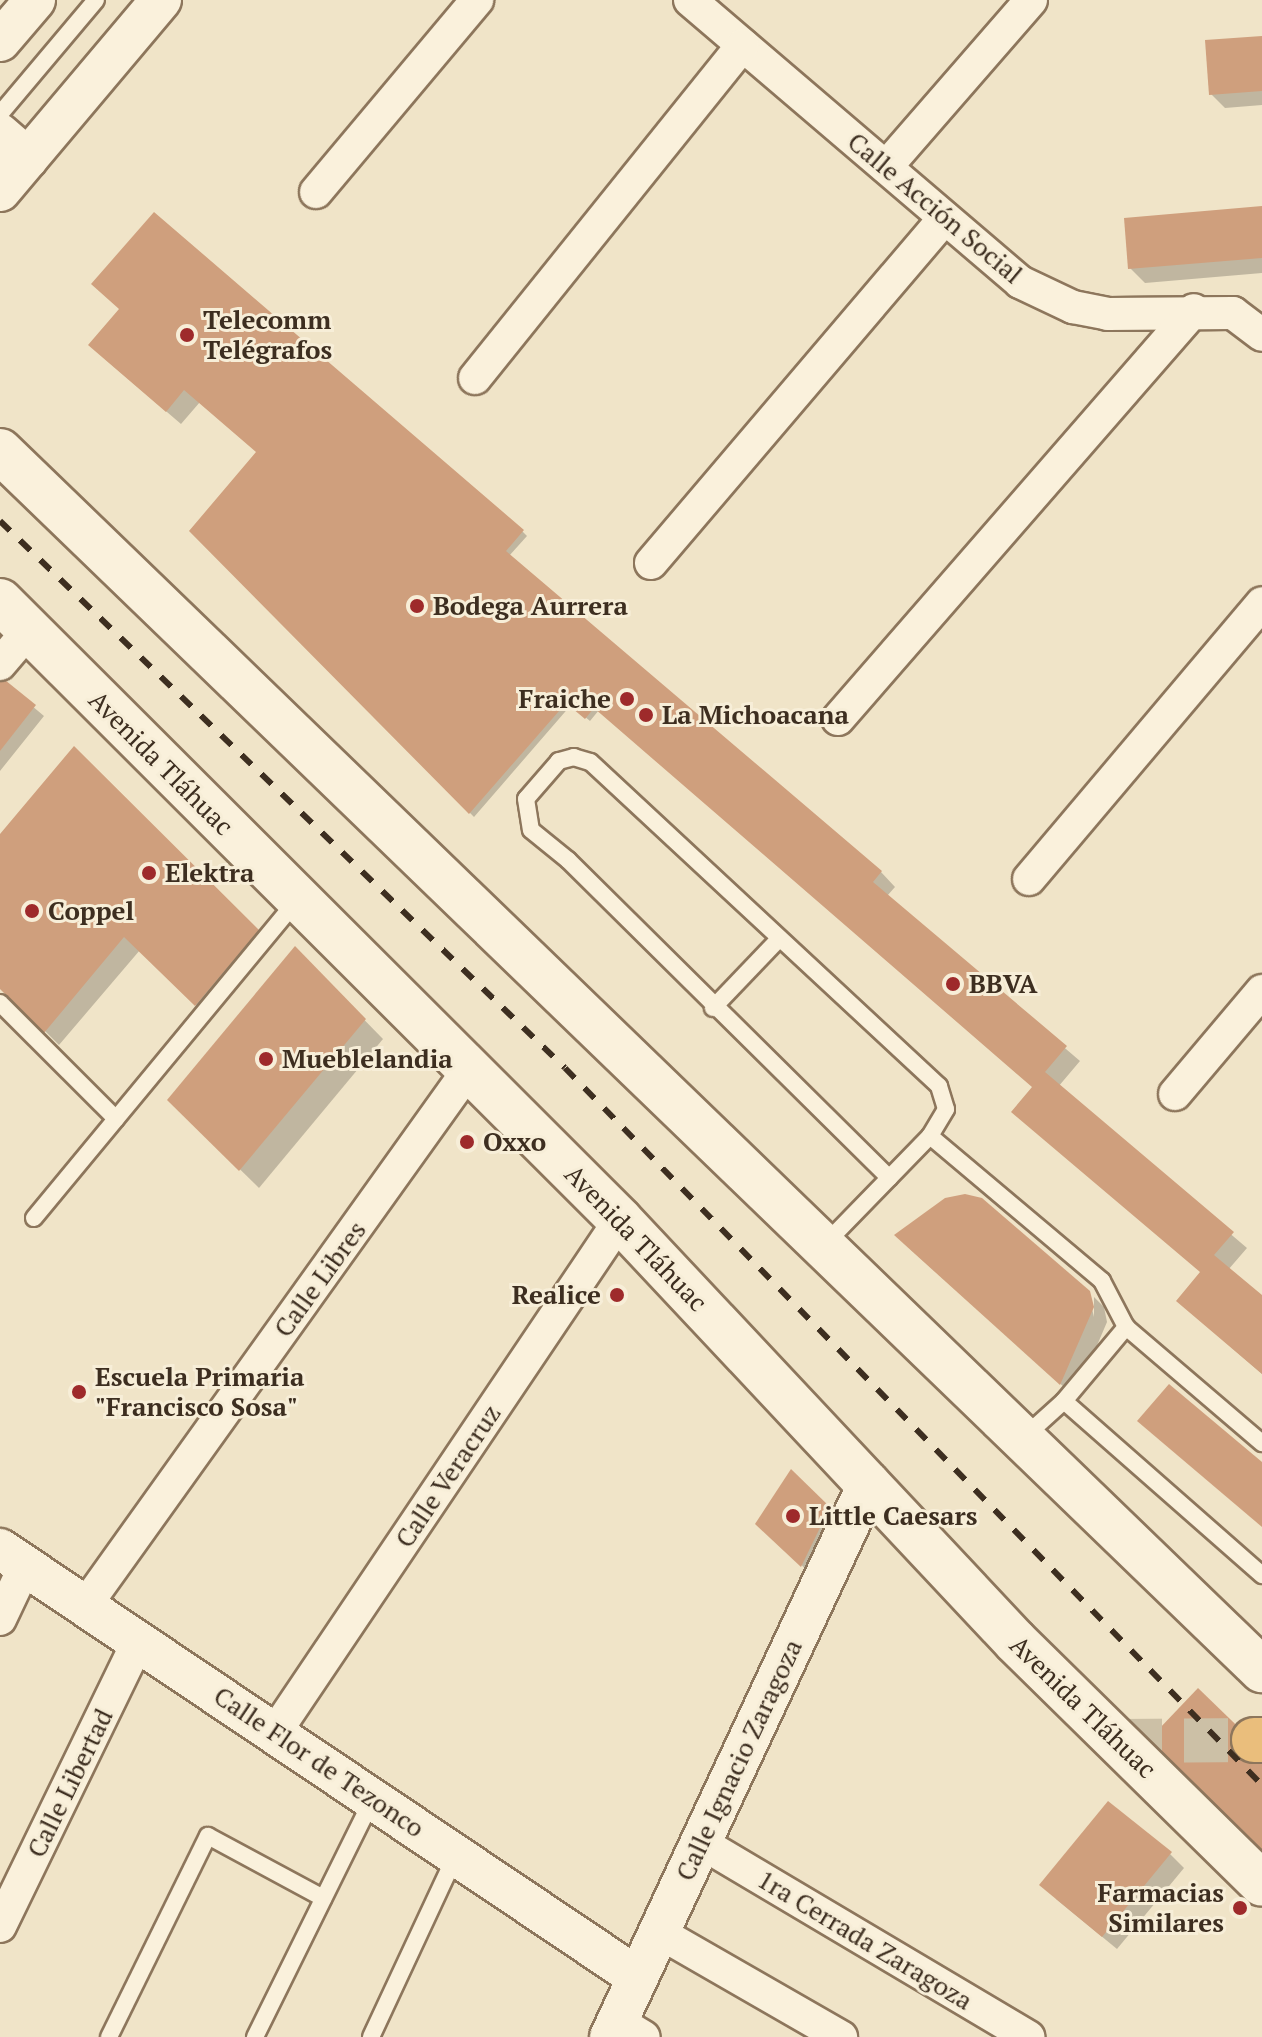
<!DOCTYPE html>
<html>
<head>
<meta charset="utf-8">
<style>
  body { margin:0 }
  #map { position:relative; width:1262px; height:2037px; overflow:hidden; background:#f0e4c8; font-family:"PT Serif",serif }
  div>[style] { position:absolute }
  .shadow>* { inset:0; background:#0003 }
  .building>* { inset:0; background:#cf9f7d }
  .trunk-tunnel>* { height:44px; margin-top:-22px; transform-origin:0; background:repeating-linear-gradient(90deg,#ccc0a6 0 44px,transparent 0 66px) }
  .roads { filter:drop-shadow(2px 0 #8d765c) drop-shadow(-2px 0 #8d765c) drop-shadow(0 2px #8d765c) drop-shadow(0 -2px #8d765c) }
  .service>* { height:16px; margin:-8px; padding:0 8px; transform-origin:8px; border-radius:8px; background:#faf1dc }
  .minor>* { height:32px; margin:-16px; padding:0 16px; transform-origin:16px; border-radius:16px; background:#faf1dc }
  .tertiary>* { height:40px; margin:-20px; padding:0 20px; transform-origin:20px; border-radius:20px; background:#faf1dc }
  .secondary>* { height:44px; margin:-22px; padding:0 22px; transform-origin:22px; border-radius:22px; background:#faf1dc }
  .trunk>* { height:44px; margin:-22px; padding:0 22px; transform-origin:22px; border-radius:22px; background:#eabe7c }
  .rail>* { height:6px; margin-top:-3px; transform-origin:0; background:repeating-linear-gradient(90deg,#3d2e20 0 14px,transparent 0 28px) }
  .dots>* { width:22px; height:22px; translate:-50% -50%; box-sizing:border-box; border:4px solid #f7eed8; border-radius:50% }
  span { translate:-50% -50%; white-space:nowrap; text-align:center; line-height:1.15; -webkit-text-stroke:6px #f7eed8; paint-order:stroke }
  .street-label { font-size:26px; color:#3d2e20 }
  .poi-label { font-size:26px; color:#3d2e20; font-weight:700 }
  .left { translate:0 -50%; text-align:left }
  .right { translate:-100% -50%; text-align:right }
</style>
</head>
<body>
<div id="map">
  <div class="shadow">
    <i style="clip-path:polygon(1262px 38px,1262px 105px,1225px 108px,1211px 94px)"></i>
    <i style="clip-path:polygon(1262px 208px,1262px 273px,1145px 283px,1130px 268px)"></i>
    <i style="clip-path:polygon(154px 215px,523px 532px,527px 536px,509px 556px,881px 872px,895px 887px,887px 896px,1080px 1061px,1058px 1087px,1247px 1248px,1228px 1270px,1262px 1298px,1262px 1374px,1178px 1301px,1202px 1273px,1034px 1088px,599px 710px,590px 721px,571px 705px,474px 817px,192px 531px,258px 452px,200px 402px,181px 424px,105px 359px)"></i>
    <i style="clip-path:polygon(0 642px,0 679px,44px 716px,0 771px)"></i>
    <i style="clip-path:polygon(74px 749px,272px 945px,210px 1018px,140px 950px,59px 1045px,0 986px,0 837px)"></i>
    <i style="clip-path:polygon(295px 949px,383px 1039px,259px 1188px,169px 1100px)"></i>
    <i style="clip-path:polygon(910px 1249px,1088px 1292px,1094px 1317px,1094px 1297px,1104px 1307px,1107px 1322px,1075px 1397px)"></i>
    <i style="clip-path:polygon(791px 1472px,838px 1518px,811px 1574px,767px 1533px)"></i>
    <i style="clip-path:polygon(1170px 1854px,1184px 1868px,1117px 1949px,1056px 1899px)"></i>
  </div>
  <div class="building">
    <i style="clip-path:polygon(1262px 36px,1262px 91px,1209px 95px,1205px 40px)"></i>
    <i style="clip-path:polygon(1262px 206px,1262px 258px,1128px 269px,1124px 218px)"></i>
    <i style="clip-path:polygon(154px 212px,524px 530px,506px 551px,882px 871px,873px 882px,1067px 1046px,1045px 1072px,1234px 1232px,1214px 1255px,1262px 1295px,1262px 1374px,1176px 1301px,1200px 1272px,1011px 1112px,1032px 1087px,594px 708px,585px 719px,566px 703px,469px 814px,189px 531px,256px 452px,184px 390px,166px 412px,88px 345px,119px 309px,91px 284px)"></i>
    <i style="clip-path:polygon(0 676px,36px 705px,0 751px)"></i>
    <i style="clip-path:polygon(74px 746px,259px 930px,195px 1006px,124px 937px,44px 1033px,0 989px,0 834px)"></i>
    <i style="clip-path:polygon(295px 946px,366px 1019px,239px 1171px,167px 1100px)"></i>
    <i style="clip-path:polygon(965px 1194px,982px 1198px,1090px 1291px,1094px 1307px,1060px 1385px,894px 1235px,945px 1198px)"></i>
    <i style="clip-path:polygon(1169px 1384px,1262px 1462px,1262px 1527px,1137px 1421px)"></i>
    <i style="clip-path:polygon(791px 1469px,830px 1507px,801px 1567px,755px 1524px)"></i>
    <i style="clip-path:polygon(1198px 1688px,1262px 1750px,1262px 1876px,1138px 1751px)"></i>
    <i style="clip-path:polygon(1108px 1801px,1172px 1852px,1102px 1937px,1039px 1885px)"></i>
  </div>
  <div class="trunk-tunnel">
    <i style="left:1118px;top:1741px;width:136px;rotate:-0.4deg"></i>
  </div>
  <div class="roads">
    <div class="service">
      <i style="left:0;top:114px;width:149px;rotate:-49.9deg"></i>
      <i style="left:0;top:1003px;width:164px;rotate:45deg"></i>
      <i style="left:713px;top:1008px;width:95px;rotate:-46.3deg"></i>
      <i style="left:930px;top:1136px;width:225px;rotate:40.1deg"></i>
      <i style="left:1102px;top:1281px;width:52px;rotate:62.4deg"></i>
      <i style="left:1126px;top:1327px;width:179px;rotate:40.5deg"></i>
      <i style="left:34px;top:1218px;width:411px;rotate:-50.4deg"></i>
      <i style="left:824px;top:1245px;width:152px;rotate:-45.8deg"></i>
      <i style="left:930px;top:1136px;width:31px;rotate:-59deg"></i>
      <i style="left:946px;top:1109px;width:24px;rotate:-107deg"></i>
      <i style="left:939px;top:1086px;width:476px;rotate:-137.1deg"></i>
      <i style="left:590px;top:762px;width:17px;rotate:-163deg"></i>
      <i style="left:574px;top:757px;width:16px;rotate:165deg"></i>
      <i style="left:559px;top:761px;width:50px;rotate:131deg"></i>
      <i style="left:526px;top:799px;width:31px;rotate:81deg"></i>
      <i style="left:531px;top:830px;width:48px;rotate:39deg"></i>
      <i style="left:568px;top:860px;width:452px;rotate:44.7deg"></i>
      <i style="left:1064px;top:1401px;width:264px;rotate:41.3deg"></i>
      <i style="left:1023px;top:1438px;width:55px;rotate:-42.1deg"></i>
      <i style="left:1064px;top:1401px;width:97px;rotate:-50deg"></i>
      <i style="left:109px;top:2037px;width:224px;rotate:-63.8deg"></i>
      <i style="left:208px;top:1836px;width:131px;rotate:28.3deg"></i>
      <i style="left:255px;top:2037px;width:264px;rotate:-63.7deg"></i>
      <i style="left:371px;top:2037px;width:201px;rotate:-65deg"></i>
    </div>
    <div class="minor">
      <i style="left:690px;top:0;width:434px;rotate:40.5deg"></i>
      <i style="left:1020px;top:282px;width:59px;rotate:25.3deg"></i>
      <i style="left:1073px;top:307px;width:36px;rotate:11deg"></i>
      <i style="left:1108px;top:314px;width:125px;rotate:-0.5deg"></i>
      <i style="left:1233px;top:313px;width:36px;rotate:37deg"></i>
      <i style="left:886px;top:167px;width:221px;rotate:-49deg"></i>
      <i style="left:316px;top:192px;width:251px;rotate:-50deg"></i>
      <i style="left:475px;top:378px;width:427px;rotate:-51.2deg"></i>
      <i style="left:651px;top:563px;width:453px;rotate:-49.6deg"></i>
      <i style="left:0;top:664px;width:45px;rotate:-49.5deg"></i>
      <i style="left:838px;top:719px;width:542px;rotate:-48.96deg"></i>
      <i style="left:1029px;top:879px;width:361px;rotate:-49.8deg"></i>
      <i style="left:1175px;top:1094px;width:135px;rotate:-49.8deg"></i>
      <i style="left:85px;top:1606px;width:662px;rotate:-54.41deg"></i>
      <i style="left:0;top:1619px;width:59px;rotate:-64.7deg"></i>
      <i style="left:276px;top:1731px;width:616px;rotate:-56.05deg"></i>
      <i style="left:700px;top:1842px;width:382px;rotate:30.7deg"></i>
      <i style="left:0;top:1926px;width:318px;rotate:-64.1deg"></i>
      <i style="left:660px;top:1933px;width:209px;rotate:29.9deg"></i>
      <i style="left:617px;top:2021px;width:31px;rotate:31deg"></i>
    </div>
    <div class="tertiary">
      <i style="left:0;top:41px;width:54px;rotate:-49.5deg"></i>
      <i style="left:0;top:134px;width:37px;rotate:41deg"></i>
      <i style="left:0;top:191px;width:250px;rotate:-49.9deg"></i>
      <i style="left:0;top:1549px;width:767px;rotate:33.9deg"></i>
      <i style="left:610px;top:2037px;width:612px;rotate:-64.98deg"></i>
    </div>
    <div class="secondary">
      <i style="left:0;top:451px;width:1755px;rotate:44.01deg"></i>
      <i style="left:0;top:601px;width:876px;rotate:44.95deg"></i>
      <i style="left:620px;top:1220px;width:577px;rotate:46.82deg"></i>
      <i style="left:1015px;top:1641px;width:346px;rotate:44.5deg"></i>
    </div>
    <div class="trunk">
      <i style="left:1254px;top:1740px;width:8px"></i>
    </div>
  </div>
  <div class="rail">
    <i style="left:0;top:521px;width:786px;rotate:44.07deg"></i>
    <i style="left:565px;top:1068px;width:1000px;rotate:45.81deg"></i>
  </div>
  <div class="dots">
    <i style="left:187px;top:335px;background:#9e2a2b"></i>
    <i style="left:417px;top:606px;background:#9e2a2b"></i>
    <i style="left:627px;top:699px;background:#9e2a2b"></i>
    <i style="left:646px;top:715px;background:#9e2a2b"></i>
    <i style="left:149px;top:873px;background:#9e2a2b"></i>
    <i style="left:32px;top:911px;background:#9e2a2b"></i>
    <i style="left:953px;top:984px;background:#9e2a2b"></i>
    <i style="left:266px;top:1059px;background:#9e2a2b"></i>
    <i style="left:467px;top:1142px;background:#9e2a2b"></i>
    <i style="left:617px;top:1295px;background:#9e2a2b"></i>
    <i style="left:79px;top:1392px;background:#9e2a2b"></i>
    <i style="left:793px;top:1516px;background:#9e2a2b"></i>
    <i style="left:1240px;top:1908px;background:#9e2a2b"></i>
  </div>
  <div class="street-label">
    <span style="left:935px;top:208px;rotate:40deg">Calle Acción Social</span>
    <span style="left:161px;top:763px;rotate:45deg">Avenida Tláhuac</span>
    <span style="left:636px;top:1238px;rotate:46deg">Avenida Tláhuac</span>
    <span style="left:320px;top:1279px;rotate:-54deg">Calle Libres</span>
    <span style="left:448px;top:1476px;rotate:-56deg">Calle Veracruz</span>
    <span style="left:1083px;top:1707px;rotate:44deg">Avenida Tláhuac</span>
    <span style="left:739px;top:1760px;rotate:-65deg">Calle Ignacio Zaragoza</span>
    <span style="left:319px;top:1762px;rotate:34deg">Calle Flor de Tezonco</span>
    <span style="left:70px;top:1783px;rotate:-64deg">Calle Libertad</span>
    <span style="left:865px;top:1940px;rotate:31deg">1ra Cerrada Zaragoza</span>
  </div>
  <div class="poi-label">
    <span class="left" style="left:203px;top:335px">Telecomm<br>Telégrafos</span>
    <span class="left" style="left:433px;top:606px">Bodega Aurrera</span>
    <span class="right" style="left:611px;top:699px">Fraiche</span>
    <span class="left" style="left:662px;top:715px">La Michoacana</span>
    <span class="left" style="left:165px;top:873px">Elektra</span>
    <span class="left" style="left:48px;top:911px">Coppel</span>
    <span class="left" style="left:969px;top:984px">BBVA</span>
    <span class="left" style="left:282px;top:1059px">Mueblelandia</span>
    <span class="left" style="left:483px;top:1142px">Oxxo</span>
    <span class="right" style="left:601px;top:1295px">Realice</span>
    <span class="left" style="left:95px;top:1392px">Escuela Primaria<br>"Francisco Sosa"</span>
    <span class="left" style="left:809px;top:1516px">Little Caesars</span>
    <span class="right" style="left:1224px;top:1908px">Farmacias<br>Similares</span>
  </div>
</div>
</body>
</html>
